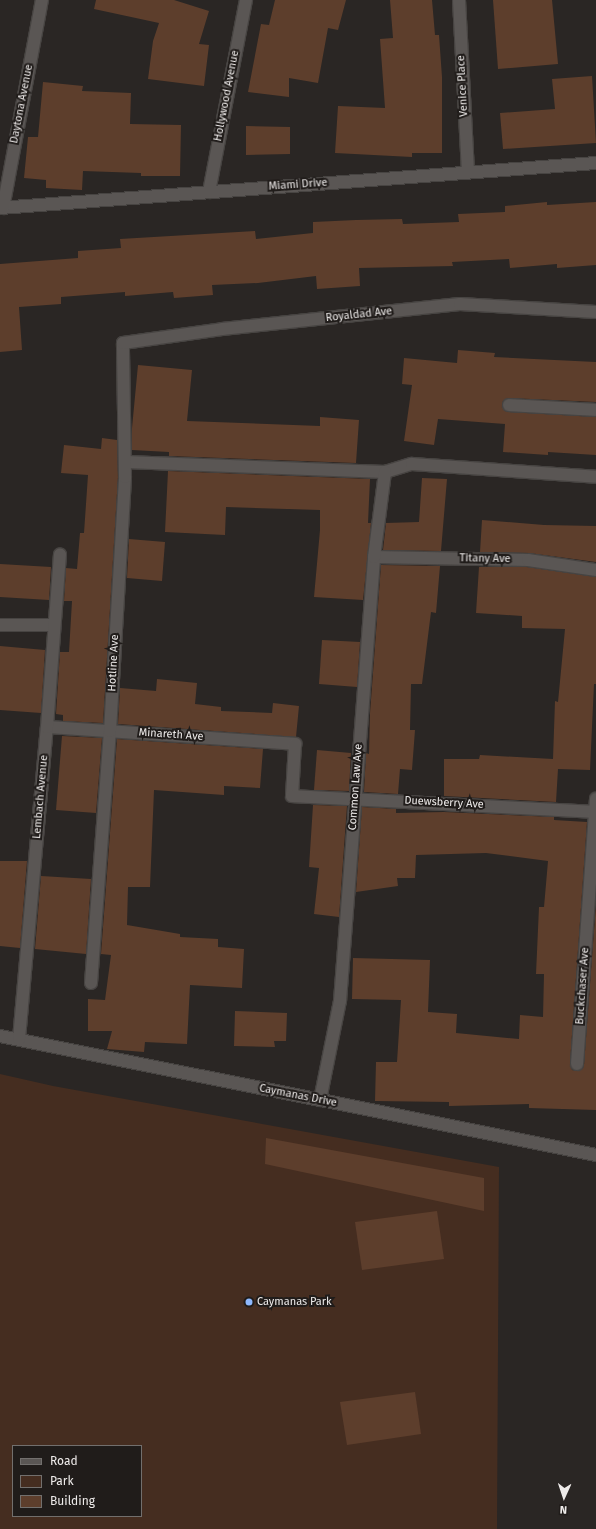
<!DOCTYPE html>
<html>
<head>
<meta charset="utf-8">
<style>
  body { margin:0 }
  #map { position:relative; width:596px; height:1529px; overflow:hidden; background:#2a2624; font-family:"Fira Sans",sans-serif }
  div>[style] { position:absolute }
  .green>* { inset:0; background:#452d20 }
  .building>* { inset:0; background:#5d3e2c }
  .roads { filter:drop-shadow(1px 0 #474442) drop-shadow(-1px 0 #474442) drop-shadow(0 1px #474442) drop-shadow(0 -1px #474442) }
  .street>* { height:12px; margin:-6px; padding:0 6px; transform-origin:6px; border-radius:6px; background:#5a5654 }
  .dots>* { width:11px; height:11px; translate:-50% -50%; box-sizing:border-box; border:2px solid #201c1a; border-radius:50% }
  span { translate:-50% -50%; white-space:nowrap; text-align:center; line-height:1.15; -webkit-text-stroke:4px #201c1a; paint-order:stroke }
  .street-label { font-size:11px; color:#eeebea }
  .poi-label { font-size:11px; color:#eeebea }
  .left { translate:0 -50%; text-align:left }
  .legend { position:absolute; left:12px; top:1445px; width:130px; height:72px; box-sizing:border-box; background:#201c1a; border:1px solid #726f6d; margin:0; padding:5px 7px; list-style:none; font-size:12px; color:#eeebea }
  .legend li { display:flex; align-items:center; gap:8px; height:20px }
  .legend b { width:20px; border:1px solid #726f6d }
  .north { position:absolute; left:544px; top:1477px; width:40px; height:40px; -webkit-text-stroke:3px #201c1a; paint-order:stroke; rotate:183deg; font-size:11px; font-weight:700; line-height:16px; text-align:center; color:#eeebea }
  .north::after { content:''; display:block; margin:auto; width:14px; height:18px; background:#eeebea; clip-path:polygon(50% 0,100% 100%,50% 72%,0 100%) }
</style>
</head>
<body>
<div id="map">
  <div class="green">
    <i style="clip-path:polygon(evenodd,0 1074px,53px 1086px,499px 1167px,497px 1529px,0 1529px,0 1074px,13px 1446px,141px 1446px,141px 1516px,13px 1516px,13px 1446px)"></i>
  </div>
  <div class="building">
    <i style="clip-path:polygon(96px 0,174px 0,209px 11px,199px 44px,209px 45px,204px 86px,148px 79px,153px 41px,159px 23px,94px 9px)"></i>
    <i style="clip-path:polygon(275px 0,346px 0,338px 30px,328px 28px,318px 83px,289px 78px,289px 97px,248px 92px,261px 24px,269px 25px)"></i>
    <i style="clip-path:polygon(390px 0,432px 0,435px 35px,439px 35px,442px 77px,442px 153px,412px 153px,412px 157px,335px 153px,338px 106px,385px 108px,380px 39px,393px 38px)"></i>
    <i style="clip-path:polygon(493px 0,552px 0,558px 64px,498px 69px)"></i>
    <i style="clip-path:polygon(592px 76px,596px 143px,503px 149px,500px 113px,555px 109px,552px 79px)"></i>
    <i style="clip-path:polygon(43px 82px,83px 86px,82px 91px,131px 93px,130px 124px,181px 125px,180px 176px,141px 176px,141px 173px,83px 171px,82px 190px,46px 188px,46px 180px,24px 178px,28px 137px,38px 137px)"></i>
    <i style="clip-path:polygon(246px 126px,290px 127px,290px 154px,246px 155px)"></i>
    <i style="clip-path:polygon(547px 202px,547px 205px,596px 202px,596px 265px,557px 268px,557px 264px,510px 268px,509px 259px,452px 262px,453px 266px,359px 268px,360px 286px,317px 289px,316px 276px,258px 283px,212px 285px,213px 295px,174px 298px,173px 292px,125px 296px,125px 292px,61px 297px,61px 304px,19px 307px,22px 350px,0 352px,0 264px,78px 258px,78px 251px,121px 248px,120px 239px,255px 231px,256px 239px,313px 233px,313px 222px,356px 220px,402px 219px,403px 224px,459px 222px,458px 214px,505px 212px,505px 206px)"></i>
    <i style="clip-path:polygon(458px 350px,495px 353px,494px 357px,596px 362px,596px 402px,509px 398px,503px 401px,502px 405px,505px 411px,509px 412px,596px 417px,596px 455px,548px 452px,548px 455px,503px 452px,505px 424px,438px 419px,434px 445px,404px 441px,412px 385px,402px 384px,404px 358px,457px 363px)"></i>
    <i style="clip-path:polygon(138px 365px,192px 370px,187px 421px,320px 426px,320px 417px,359px 420px,356px 463px,169px 456px,169px 452px,132px 450px,132px 428px)"></i>
    <i style="clip-path:polygon(102px 438px,117px 440px,118px 477px,103px 723px,63px 721px,63px 715px,56px 714px,60px 652px,69px 652px,72px 601px,64px 601px,66px 568px,77px 569px,80px 533px,84px 533px,88px 475px,61px 473px,64px 445px,101px 449px)"></i>
    <i style="clip-path:polygon(168px 471px,370px 479px,368px 523px,371px 523px,363px 600px,314px 597px,320px 530px,320px 510px,226px 507px,225px 535px,165px 532px)"></i>
    <i style="clip-path:polygon(422px 478px,447px 479px,441px 551px,383px 550px,386px 523px,419px 522px)"></i>
    <i style="clip-path:polygon(482px 520px,544px 525px,596px 526px,596px 562px,529px 553px,480px 552px)"></i>
    <i style="clip-path:polygon(129px 539px,165px 542px,162px 581px,127px 578px)"></i>
    <i style="clip-path:polygon(0 564px,51px 567px,49px 600px,0 597px)"></i>
    <i style="clip-path:polygon(381px 565px,440px 566px,436px 613px,431px 612px,422px 684px,411px 684px,410px 730px,415px 730px,412px 770px,400px 769px,398px 794px,364px 792px,366px 753px,369px 754px,370px 713px)"></i>
    <i style="clip-path:polygon(479px 567px,527px 567px,596px 577px,596px 684px,594px 684px,590px 770px,558px 769px,556px 802px,444px 796px,444px 759px,479px 759px,480px 755px,553px 759px,555px 701px,558px 702px,565px 629px,522px 628px,522px 616px,476px 613px)"></i>
    <i style="clip-path:polygon(322px 640px,360px 642px,357px 687px,319px 684px)"></i>
    <i style="clip-path:polygon(0 646px,45px 650px,41px 713px,0 710px)"></i>
    <i style="clip-path:polygon(157px 679px,197px 683px,195px 704px,221px 707px,221px 711px,272px 713px,273px 703px,299px 706px,296px 737px,118px 724px,120px 688px,156px 691px)"></i>
    <i style="clip-path:polygon(62px 736px,102px 738px,96px 813px,56px 810px)"></i>
    <i style="clip-path:polygon(117px 739px,263px 749px,260px 788px,224px 786px,224px 795px,154px 790px,150px 887px,128px 887px,127px 925px,180px 934px,180px 937px,218px 939px,218px 947px,244px 949px,242px 988px,190px 985px,187px 1044px,145px 1042px,144px 1052px,107px 1049px,112px 1031px,88px 1031px,88px 999px,105px 1000px,111px 955px,101px 954px)"></i>
    <i style="clip-path:polygon(317px 750px,351px 753px,349px 791px,314px 790px)"></i>
    <i style="clip-path:polygon(313px 805px,347px 806px,339px 917px,314px 914px,319px 868px,309px 867px)"></i>
    <i style="clip-path:polygon(362px 807px,396px 809px,396px 813px,444px 812px,554px 817px,554px 820px,587px 822px,570px 1063px,572px 1070px,577px 1071px,583px 1068px,584px 1065px,596px 904px,596px 1110px,529px 1108px,529px 1104px,449px 1106px,449px 1102px,375px 1101px,376px 1062px,397px 1062px,401px 1000px,352px 999px,353px 958px,430px 960px,428px 1012px,457px 1014px,456px 1033px,519px 1039px,520px 1015px,543px 1017px,544px 974px,536px 974px,539px 907px,544px 907px,548px 861px,486px 853px,416px 855px,415px 878px,397px 878px,398px 886px,356px 892px)"></i>
    <i style="clip-path:polygon(0 861px,27px 861px,20px 948px,0 946px)"></i>
    <i style="clip-path:polygon(41px 876px,91px 879px,86px 954px,35px 949px)"></i>
    <i style="clip-path:polygon(235px 1011px,287px 1013px,286px 1041px,274px 1041px,275px 1047px,234px 1046px)"></i>
    <i style="clip-path:polygon(266px 1138px,484px 1178px,484px 1211px,265px 1164px)"></i>
    <i style="clip-path:polygon(437px 1211px,444px 1259px,362px 1270px,355px 1222px)"></i>
    <i style="clip-path:polygon(415px 1392px,421px 1434px,347px 1445px,340px 1402px)"></i>
  </div>
  <div class="roads">
    <div class="street">
      <i style="left:459px;top:0;width:172px;rotate:87deg"></i>
      <i style="left:209px;top:192px;width:196px;rotate:-79.1deg"></i>
      <i style="left:0;top:208px;width:598px;rotate:-4.32deg"></i>
      <i style="left:3px;top:208px;width:212px;rotate:-79.4deg"></i>
      <i style="left:509px;top:405px;width:87px;rotate:3.3deg"></i>
      <i style="left:126px;top:462px;width:259px;rotate:2.2deg"></i>
      <i style="left:385px;top:472px;width:28px;rotate:-17deg"></i>
      <i style="left:412px;top:464px;width:184px;rotate:4deg"></i>
      <i style="left:374px;top:557px;width:154px;rotate:1.1deg"></i>
      <i style="left:528px;top:560px;width:69px;rotate:8.4deg"></i>
      <i style="left:0;top:625px;width:54px"></i>
      <i style="left:47px;top:727px;width:249px;rotate:3.9deg"></i>
      <i style="left:295px;top:744px;width:52px;rotate:93.3deg"></i>
      <i style="left:292px;top:796px;width:304px;rotate:3deg"></i>
      <i style="left:91px;top:983px;width:253px;rotate:-85.7deg"></i>
      <i style="left:110px;top:731px;width:254px;rotate:-86.6deg"></i>
      <i style="left:125px;top:477px;width:134px;rotate:-90.9deg"></i>
      <i style="left:123px;top:343px;width:100px;rotate:-8deg"></i>
      <i style="left:222px;top:329px;width:239px;rotate:-6deg"></i>
      <i style="left:460px;top:304px;width:136px;rotate:3.4deg"></i>
      <i style="left:0;top:1036px;width:608px;rotate:11.29deg"></i>
      <i style="left:19px;top:1039px;width:313px;rotate:-84.9deg"></i>
      <i style="left:47px;top:727px;width:173px;rotate:-85.7deg"></i>
      <i style="left:577px;top:1064px;width:266px;rotate:-85.9deg"></i>
      <i style="left:320px;top:1100px;width:101px;rotate:-78.6deg"></i>
      <i style="left:340px;top:1001px;width:445px;rotate:-85.6deg"></i>
      <i style="left:374px;top:557px;width:86px;rotate:-82.6deg"></i>
    </div>
  </div>
  <div class="dots">
    <i style="left:249px;top:1302px;background:#8eb8fd"></i>
  </div>
  <div class="street-label">
    <span style="left:463px;top:86px;rotate:-93deg">Venice Place</span>
    <span style="left:227px;top:96px;rotate:-79deg">Hollywood Avenue</span>
    <span style="left:22px;top:104px;rotate:-79deg">Daytona Avenue</span>
    <span style="left:298px;top:185px;rotate:-4deg">Miami Drive</span>
    <span style="left:359px;top:315px;rotate:-6deg">Royaldad Ave</span>
    <span style="left:485px;top:559px;rotate:1deg">Titany Ave</span>
    <span style="left:114px;top:663px;rotate:-87deg">Hotline Ave</span>
    <span style="left:171px;top:735px;rotate:4deg">Minareth Ave</span>
    <span style="left:356px;top:787px;rotate:-86deg">Common Law Ave</span>
    <span style="left:41px;top:797px;rotate:-85deg">Lembach Avenue</span>
    <span style="left:444px;top:803px;rotate:3deg">Duewsberry Ave</span>
    <span style="left:583px;top:986px;rotate:-86deg">Buckchaser Ave</span>
    <span style="left:298px;top:1096px;rotate:11deg">Caymanas Drive</span>
  </div>
  <div class="poi-label">
    <span class="left" style="left:257px;top:1302px">Caymanas Park</span>
  </div>
  <ul class="legend">
  <li><b style="height:5px;background:#5a5654"></b>Road</li>
  <li><b style="height:11px;background:#452d20"></b>Park</li>
  <li><b style="height:11px;background:#5d3e2c"></b>Building</li>
  </ul>
  <div class="north">N</div>
</div>
</body>
</html>
